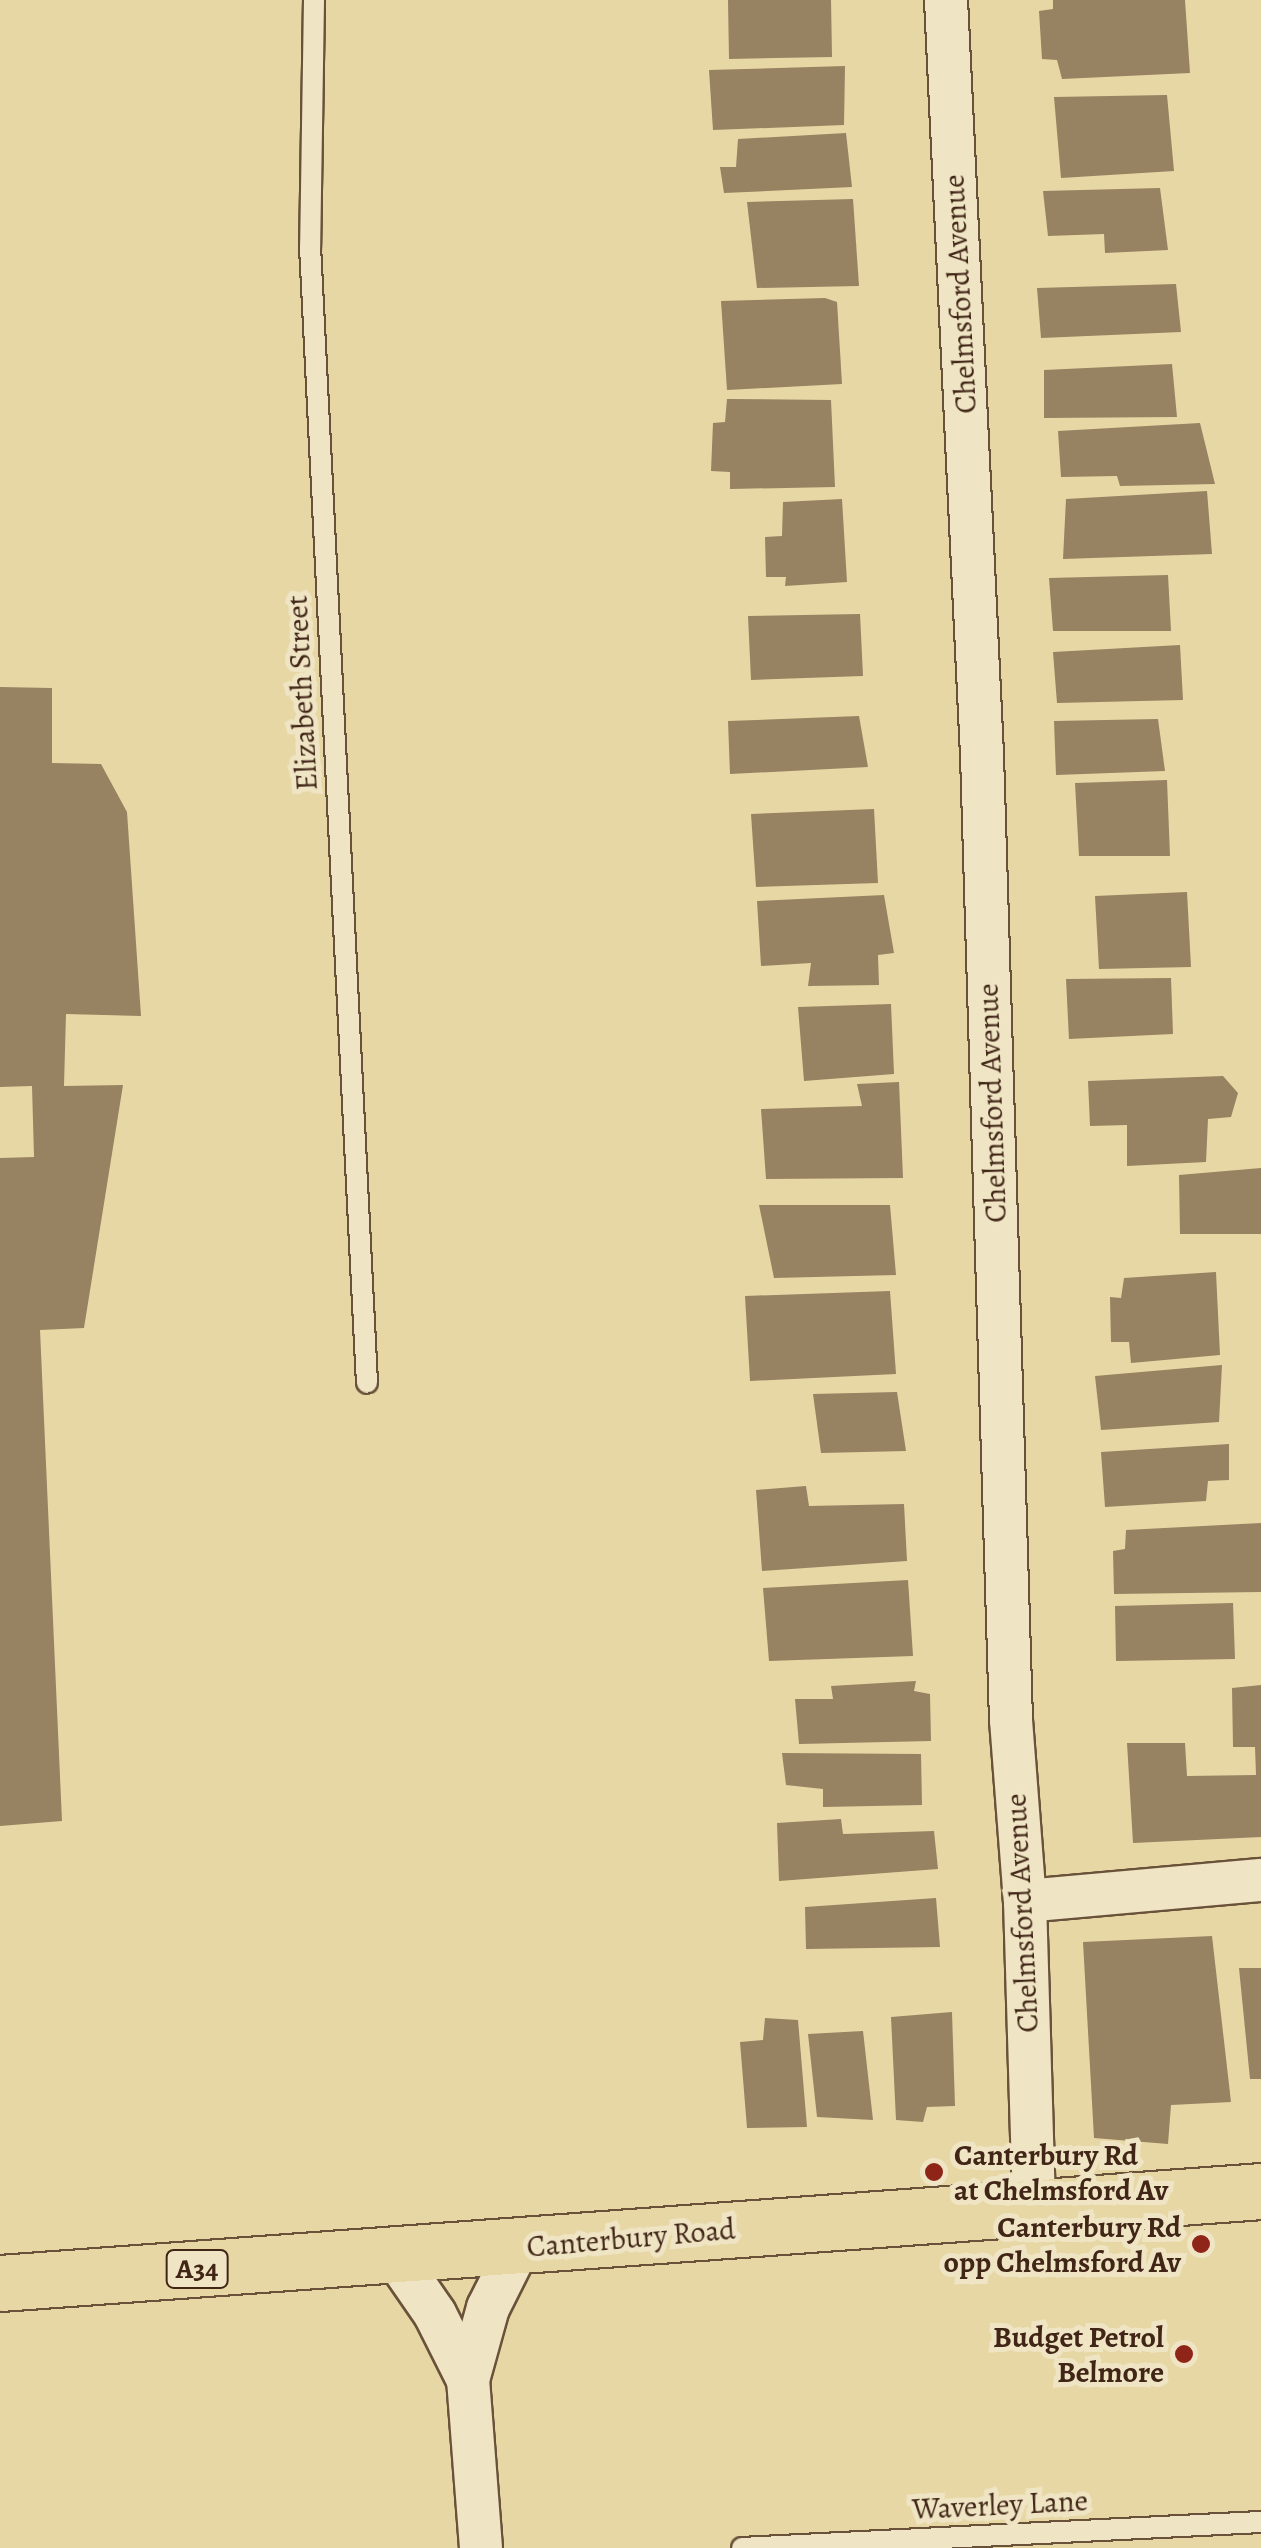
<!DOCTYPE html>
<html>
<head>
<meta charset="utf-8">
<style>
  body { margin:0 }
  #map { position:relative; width:1261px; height:2548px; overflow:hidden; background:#e7d7a5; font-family:Alegreya,serif }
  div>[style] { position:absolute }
  .building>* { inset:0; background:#978261 }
  .roads { filter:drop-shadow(2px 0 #6a523a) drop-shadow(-2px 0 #6a523a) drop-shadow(0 2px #6a523a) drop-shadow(0 -2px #6a523a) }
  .lane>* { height:20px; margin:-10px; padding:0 10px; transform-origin:10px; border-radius:10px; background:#efe5c4 }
  .street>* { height:42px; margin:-21px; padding:0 21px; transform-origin:21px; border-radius:21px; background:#efe5c4 }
  .highway>* { height:55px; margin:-27.5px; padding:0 27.5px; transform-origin:27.5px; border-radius:27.5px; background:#e7d7a5 }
  .dots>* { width:28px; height:28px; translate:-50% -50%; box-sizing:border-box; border:5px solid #efe5c4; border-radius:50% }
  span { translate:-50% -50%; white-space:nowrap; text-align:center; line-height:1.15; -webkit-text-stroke:10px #efe5c4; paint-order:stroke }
  .shield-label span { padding:2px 8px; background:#efe5c4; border:2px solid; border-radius:8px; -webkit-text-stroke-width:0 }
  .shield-label { font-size:28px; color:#412617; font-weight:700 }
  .street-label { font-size:30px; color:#412617 }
  .poi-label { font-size:30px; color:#412617; font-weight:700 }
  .left { translate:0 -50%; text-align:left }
  .right { translate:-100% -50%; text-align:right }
</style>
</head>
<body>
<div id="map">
  <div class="building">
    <i style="clip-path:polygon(728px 0,831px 0,832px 57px,729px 59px)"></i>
    <i style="clip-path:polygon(1053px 0,1185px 0,1190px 73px,1062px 79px,1057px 60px,1042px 59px,1039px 11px,1053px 9px)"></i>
    <i style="clip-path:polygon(845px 66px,844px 125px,713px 130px,709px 70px)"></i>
    <i style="clip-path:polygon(1167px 95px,1174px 171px,1061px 178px,1054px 97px)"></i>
    <i style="clip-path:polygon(846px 133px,852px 187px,724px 193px,720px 167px,736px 167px,738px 139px)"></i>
    <i style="clip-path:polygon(1160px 188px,1168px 250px,1105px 253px,1104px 234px,1048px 236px,1043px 191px)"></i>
    <i style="clip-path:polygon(853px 199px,859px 286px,757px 288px,747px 202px)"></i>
    <i style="clip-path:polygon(1176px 284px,1181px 332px,1041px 338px,1037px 288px)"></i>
    <i style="clip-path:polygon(825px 298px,837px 302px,842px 384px,727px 390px,721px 301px)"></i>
    <i style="clip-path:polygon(1172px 364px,1177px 417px,1044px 418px,1044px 370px)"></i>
    <i style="clip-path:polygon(727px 399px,831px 400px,835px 487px,730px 489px,730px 472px,711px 471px,713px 423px,725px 422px)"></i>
    <i style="clip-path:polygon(1200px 423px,1215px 484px,1120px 486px,1117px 476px,1061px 477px,1058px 431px)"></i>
    <i style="clip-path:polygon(1207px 491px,1212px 554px,1063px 559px,1066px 499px)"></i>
    <i style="clip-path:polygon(842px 499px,847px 582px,785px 586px,786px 577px,766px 577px,765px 537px,782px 536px,783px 502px)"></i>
    <i style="clip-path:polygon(1168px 575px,1171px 631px,1053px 631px,1049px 578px)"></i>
    <i style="clip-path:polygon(860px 614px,863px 676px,751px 680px,748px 616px)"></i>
    <i style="clip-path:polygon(1180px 645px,1183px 700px,1057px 703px,1053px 652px)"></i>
    <i style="clip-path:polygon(0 687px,52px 688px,52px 763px,101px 764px,127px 812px,141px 1016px,66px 1014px,64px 1086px,123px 1085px,84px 1328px,40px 1330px,62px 1821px,0 1826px,0 1158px,34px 1157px,32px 1086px,0 1087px)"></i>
    <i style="clip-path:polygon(859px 716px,868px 767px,730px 774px,728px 721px)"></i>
    <i style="clip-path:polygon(1158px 719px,1165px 771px,1056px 775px,1054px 721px)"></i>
    <i style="clip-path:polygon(1167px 780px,1170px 856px,1079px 856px,1075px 783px)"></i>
    <i style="clip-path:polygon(874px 809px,878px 883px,756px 887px,751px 814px)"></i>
    <i style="clip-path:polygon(1187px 892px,1191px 967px,1099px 969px,1095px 896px)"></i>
    <i style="clip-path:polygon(884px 895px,894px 953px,878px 955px,879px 985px,808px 986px,811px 963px,761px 966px,757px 901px)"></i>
    <i style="clip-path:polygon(1171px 978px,1173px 1034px,1069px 1039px,1066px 979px)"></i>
    <i style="clip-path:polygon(891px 1004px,894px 1074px,804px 1081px,798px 1007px)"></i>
    <i style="clip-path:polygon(1223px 1076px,1238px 1093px,1231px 1117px,1208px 1119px,1206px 1162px,1127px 1166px,1127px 1125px,1090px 1126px,1088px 1081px)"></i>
    <i style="clip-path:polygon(899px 1082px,903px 1178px,766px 1179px,761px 1109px,862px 1106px,857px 1084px)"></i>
    <i style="clip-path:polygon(1261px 1168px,1261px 1234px,1180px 1234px,1179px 1175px)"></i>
    <i style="clip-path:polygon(759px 1205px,890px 1205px,896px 1275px,774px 1278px)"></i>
    <i style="clip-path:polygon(1216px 1272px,1220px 1355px,1131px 1363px,1129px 1342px,1111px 1342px,1110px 1297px,1121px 1298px,1124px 1278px)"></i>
    <i style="clip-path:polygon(890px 1291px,896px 1374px,750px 1381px,745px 1296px)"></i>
    <i style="clip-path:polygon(1222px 1365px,1219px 1422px,1101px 1430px,1095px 1376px)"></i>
    <i style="clip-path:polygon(897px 1392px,906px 1451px,821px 1453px,813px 1394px)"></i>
    <i style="clip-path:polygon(1229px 1444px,1229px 1480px,1208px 1481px,1206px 1501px,1105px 1507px,1101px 1452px)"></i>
    <i style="clip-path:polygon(806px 1486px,809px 1506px,904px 1504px,907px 1561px,762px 1571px,756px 1490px)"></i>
    <i style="clip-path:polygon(1261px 1523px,1261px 1592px,1114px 1594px,1113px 1551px,1125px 1549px,1126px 1530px)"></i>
    <i style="clip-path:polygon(908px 1580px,913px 1656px,769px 1661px,763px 1588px)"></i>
    <i style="clip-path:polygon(1233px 1603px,1235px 1659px,1116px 1661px,1115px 1606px)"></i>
    <i style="clip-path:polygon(916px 1681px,914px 1691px,930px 1694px,931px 1741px,799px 1744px,795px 1699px,833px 1699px,831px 1686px)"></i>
    <i style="clip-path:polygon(1261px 1685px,1261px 1837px,1133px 1843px,1127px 1743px,1185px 1743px,1187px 1776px,1256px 1775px,1255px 1747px,1233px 1747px,1232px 1688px)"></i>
    <i style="clip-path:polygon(782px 1753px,921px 1754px,922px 1805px,823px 1807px,823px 1789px,786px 1785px)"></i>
    <i style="clip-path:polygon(841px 1819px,843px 1834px,934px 1831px,938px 1869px,779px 1881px,777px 1823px)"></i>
    <i style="clip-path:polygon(936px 1898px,940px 1947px,806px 1949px,805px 1907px)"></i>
    <i style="clip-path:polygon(1212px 1936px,1231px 2102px,1171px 2105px,1168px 2144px,1094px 2138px,1083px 1942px)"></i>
    <i style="clip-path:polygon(1239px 1968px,1261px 1968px,1261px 2079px,1250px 2079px)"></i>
    <i style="clip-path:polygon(952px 2012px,955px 2106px,927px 2107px,923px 2122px,896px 2120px,891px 2017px)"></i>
    <i style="clip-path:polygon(765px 2018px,798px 2020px,807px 2127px,747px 2128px,740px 2042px,763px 2040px)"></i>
    <i style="clip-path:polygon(863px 2031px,873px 2120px,817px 2117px,808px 2034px)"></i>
  </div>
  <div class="roads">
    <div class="lane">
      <i style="left:314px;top:0;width:246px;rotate:90.9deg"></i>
      <i style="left:310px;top:246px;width:1138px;rotate:87.13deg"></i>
      <i style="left:742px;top:2548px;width:520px;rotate:-2.87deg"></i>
    </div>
    <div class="street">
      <i style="left:946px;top:0;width:756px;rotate:87.27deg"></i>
      <i style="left:982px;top:755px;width:965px;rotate:88.28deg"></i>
      <i style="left:1011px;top:1720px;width:182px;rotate:85.6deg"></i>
      <i style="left:1025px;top:1901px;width:306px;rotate:88.3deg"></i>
      <i style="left:1025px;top:1901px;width:237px;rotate:-5.1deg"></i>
      <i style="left:395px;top:2256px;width:70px;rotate:55.4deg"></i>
      <i style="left:435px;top:2314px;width:74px;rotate:63.4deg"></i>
      <i style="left:481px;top:2548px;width:169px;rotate:-94.4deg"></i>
      <i style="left:468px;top:2380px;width:75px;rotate:-74.5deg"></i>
      <i style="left:488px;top:2308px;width:67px;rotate:-63.4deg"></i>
    </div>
    <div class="highway">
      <i style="left:0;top:2283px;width:1264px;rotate:-4.17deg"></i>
    </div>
  </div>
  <div class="dots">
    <i style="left:934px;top:2172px;background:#8f2418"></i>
    <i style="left:1201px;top:2244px;background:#8f2418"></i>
    <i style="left:1184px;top:2354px;background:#8f2418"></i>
  </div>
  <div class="shield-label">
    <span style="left:197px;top:2269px">A34</span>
  </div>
  <div class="street-label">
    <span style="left:960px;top:294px;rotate:-93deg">Chelmsford Avenue</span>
    <span style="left:302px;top:693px;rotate:-93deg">Elizabeth Street</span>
    <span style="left:992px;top:1103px;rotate:-92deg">Chelmsford Avenue</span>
    <span style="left:1022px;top:1913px;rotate:-93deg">Chelmsford Avenue</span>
    <span style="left:631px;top:2238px;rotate:-5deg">Canterbury Road</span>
    <span style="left:1000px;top:2505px;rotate:-3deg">Waverley Lane</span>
  </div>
  <div class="poi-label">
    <span class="left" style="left:954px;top:2172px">Canterbury Rd<br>at Chelmsford Av</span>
    <span class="right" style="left:1181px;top:2244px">Canterbury Rd<br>opp Chelmsford Av</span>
    <span class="right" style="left:1164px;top:2354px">Budget Petrol<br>Belmore</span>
  </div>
</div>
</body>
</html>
